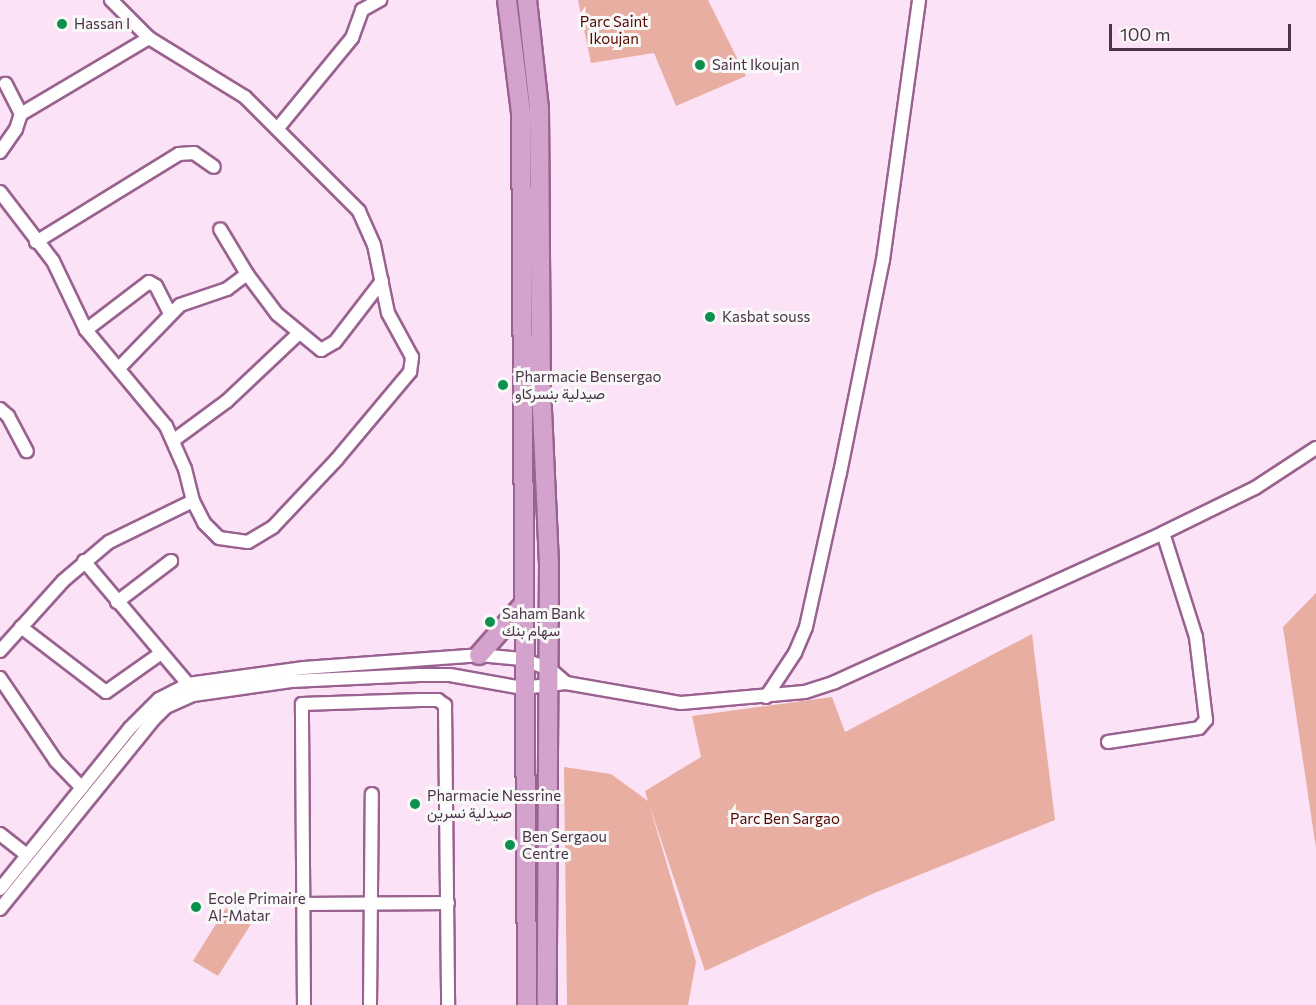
<!DOCTYPE html>
<html>
<head>
<meta charset="utf-8">
<style>
  body { margin:0 }
  #map { position:relative; width:1316px; height:1005px; overflow:hidden; background:#fce2f6; font-family:Commissioner,Vazirmatn,sans-serif }
  div>[style] { position:absolute }
  .green>* { inset:0; background:#e8aea1 }
  .roads { filter:drop-shadow(2px 0 #9a6290) drop-shadow(-2px 0 #9a6290) drop-shadow(0 2px #9a6290) drop-shadow(0 -2px #9a6290) }
  .street>* { height:12px; margin:-6px; padding:0 6px; transform-origin:6px; border-radius:6px; background:#fff }
  .primary>* { height:18px; margin:-9px; padding:0 9px; transform-origin:9px; border-radius:9px; background:#d4a3cd }
  .dots>* { width:16px; height:16px; translate:-50% -50%; box-sizing:border-box; border:3px solid #f8f8f8; border-radius:50% }
  span { translate:-50% -50%; white-space:nowrap; text-align:center; line-height:1.15; -webkit-text-stroke:6px #f8f8f8; paint-order:stroke }
  .park-label { font-size:15px; color:#560800 }
  .poi-label { font-size:15px; color:#4c3347 }
  .left { translate:0 -50%; text-align:left }
  .scale { position:absolute; left:1109px; top:24px; width:182px; height:27px; box-sizing:border-box; border:3px solid #4c3347; border-top:0; padding-left:8px; font-size:18px; line-height:21px; white-space:nowrap; color:#4c3347; -webkit-text-stroke:4px #f8f8f8; paint-order:stroke }
</style>
</head>
<body>
<div id="map">
  <div class="green">
    <i style="clip-path:polygon(578px 0,708px 0,746px 76px,676px 106px,654px 53px,591px 63px)"></i>
    <i style="clip-path:polygon(1316px 593px,1316px 848px,1283px 627px)"></i>
    <i style="clip-path:polygon(1032px 634px,1055px 820px,872px 894px,705px 971px,649px 804px,696px 962px,688px 1005px,567px 1005px,564px 767px,611px 774px,648px 801px,645px 791px,701px 757px,692px 716px,832px 697px,845px 732px)"></i>
    <i style="clip-path:polygon(226px 908px,251px 924px,218px 976px,193px 961px)"></i>
  </div>
  <div class="roads">
    <div class="street">
      <i style="left:21px;top:114px;width:149px;rotate:-30.7deg"></i>
      <i style="left:278px;top:128px;width:117px;rotate:-50.6deg"></i>
      <i style="left:352px;top:38px;width:30px;rotate:-70deg"></i>
      <i style="left:362px;top:10px;width:21px;rotate:-29deg"></i>
      <i style="left:0;top:152px;width:28px;rotate:-55deg"></i>
      <i style="left:16px;top:129px;width:16px;rotate:-72deg"></i>
      <i style="left:21px;top:114px;width:34px;rotate:-117deg"></i>
      <i style="left:0;top:192px;width:87px;rotate:52.5deg"></i>
      <i style="left:53px;top:261px;width:76px;rotate:64.4deg"></i>
      <i style="left:86px;top:330px;width:125px;rotate:50.2deg"></i>
      <i style="left:166px;top:426px;width:47px;rotate:66.2deg"></i>
      <i style="left:185px;top:469px;width:33px;rotate:76deg"></i>
      <i style="left:193px;top:501px;width:25px;rotate:63deg"></i>
      <i style="left:204px;top:523px;width:21px;rotate:45deg"></i>
      <i style="left:219px;top:538px;width:29px;rotate:8deg"></i>
      <i style="left:248px;top:542px;width:29px;rotate:-31deg"></i>
      <i style="left:273px;top:527px;width:93px;rotate:-46.7deg"></i>
      <i style="left:337px;top:459px;width:114px;rotate:-50deg"></i>
      <i style="left:410px;top:372px;width:15px;rotate:-82deg"></i>
      <i style="left:412px;top:357px;width:50px;rotate:-118.6deg"></i>
      <i style="left:388px;top:313px;width:69px;rotate:-101.6deg"></i>
      <i style="left:374px;top:245px;width:37px;rotate:-114deg"></i>
      <i style="left:359px;top:211px;width:161px;rotate:-135deg"></i>
      <i style="left:245px;top:97px;width:113px;rotate:-148.4deg"></i>
      <i style="left:149px;top:38px;width:54px;rotate:-135deg"></i>
      <i style="left:36px;top:242px;width:168px;rotate:-31.6deg"></i>
      <i style="left:179px;top:154px;width:15px;rotate:-4deg"></i>
      <i style="left:194px;top:153px;width:24px;rotate:35deg"></i>
      <i style="left:247px;top:274px;width:50px;rotate:53.1deg"></i>
      <i style="left:277px;top:314px;width:57px;rotate:39.3deg"></i>
      <i style="left:321px;top:350px;width:16px;rotate:-30deg"></i>
      <i style="left:335px;top:342px;width:77px;rotate:-52.4deg"></i>
      <i style="left:86px;top:330px;width:79px;rotate:-37.3deg"></i>
      <i style="left:149px;top:282px;width:8px;rotate:30deg"></i>
      <i style="left:156px;top:286px;width:30px;rotate:63deg"></i>
      <i style="left:120px;top:367px;width:86px;rotate:-45.9deg"></i>
      <i style="left:180px;top:305px;width:50px;rotate:-18.8deg"></i>
      <i style="left:227px;top:289px;width:25px;rotate:-37deg"></i>
      <i style="left:247px;top:274px;width:52px;rotate:-121deg"></i>
      <i style="left:0;top:409px;width:11px;rotate:41deg"></i>
      <i style="left:8px;top:416px;width:40px;rotate:62deg"></i>
      <i style="left:174px;top:440px;width:66px;rotate:-36.3deg"></i>
      <i style="left:227px;top:401px;width:98px;rotate:-43.3deg"></i>
      <i style="left:84px;top:561px;width:161px;rotate:49.8deg"></i>
      <i style="left:117px;top:602px;width:68px;rotate:-37.2deg"></i>
      <i style="left:21px;top:627px;width:107px;rotate:37.4deg"></i>
      <i style="left:106px;top:692px;width:67px;rotate:-35.3deg"></i>
      <i style="left:0;top:651px;width:94px;rotate:-48deg"></i>
      <i style="left:63px;top:581px;width:60px;rotate:-40.3deg"></i>
      <i style="left:109px;top:542px;width:93px;rotate:-26deg"></i>
      <i style="left:0;top:678px;width:100px;rotate:56deg"></i>
      <i style="left:56px;top:761px;width:37px;rotate:46deg"></i>
      <i style="left:766px;top:697px;width:53px;rotate:-56.6deg"></i>
      <i style="left:795px;top:653px;width:28px;rotate:-67deg"></i>
      <i style="left:806px;top:627px;width:158px;rotate:-77.6deg"></i>
      <i style="left:840px;top:473px;width:217px;rotate:-78.6deg"></i>
      <i style="left:883px;top:260px;width:262px;rotate:-82.1deg"></i>
      <i style="left:1108px;top:742px;width:92px;rotate:-8.7deg"></i>
      <i style="left:1199px;top:728px;width:11px;rotate:-49deg"></i>
      <i style="left:1206px;top:720px;width:84px;rotate:-96.9deg"></i>
      <i style="left:1196px;top:637px;width:109px;rotate:-107.6deg"></i>
      <i style="left:0;top:834px;width:34px;rotate:38deg"></i>
      <i style="left:0;top:889px;width:207px;rotate:-51.1deg"></i>
      <i style="left:130px;top:728px;width:41px;rotate:-45deg"></i>
      <i style="left:159px;top:699px;width:33px;rotate:-27deg"></i>
      <i style="left:188px;top:684px;width:117px;rotate:-7.9deg"></i>
      <i style="left:304px;top:668px;width:175px;rotate:-4.2deg"></i>
      <i style="left:479px;top:655px;width:43px;rotate:5.3deg"></i>
      <i style="left:522px;top:659px;width:30px;rotate:20deg"></i>
      <i style="left:550px;top:669px;width:21px;rotate:41deg"></i>
      <i style="left:305px;top:904px;width:143px;rotate:-0.4deg"></i>
      <i style="left:0;top:909px;width:243px;rotate:-51deg"></i>
      <i style="left:153px;top:720px;width:18px;rotate:-45deg"></i>
      <i style="left:166px;top:707px;width:30px;rotate:-24deg"></i>
      <i style="left:193px;top:695px;width:99px;rotate:-8.1deg"></i>
      <i style="left:291px;top:681px;width:128px;rotate:-2.7deg"></i>
      <i style="left:419px;top:675px;width:31px"></i>
      <i style="left:450px;top:675px;width:73px;rotate:10.2deg"></i>
      <i style="left:522px;top:688px;width:44px;rotate:-6.5deg"></i>
      <i style="left:566px;top:683px;width:117px;rotate:9.9deg"></i>
      <i style="left:681px;top:703px;width:124px;rotate:-5.1deg"></i>
      <i style="left:805px;top:692px;width:32px;rotate:-18deg"></i>
      <i style="left:835px;top:682px;width:360px;rotate:-24.4deg"></i>
      <i style="left:1163px;top:533px;width:102px;rotate:-26.1deg"></i>
      <i style="left:1255px;top:488px;width:73px;rotate:-33.3deg"></i>
      <i style="left:304px;top:1005px;width:301px;rotate:-90.4deg"></i>
      <i style="left:302px;top:704px;width:118px;rotate:-1.9deg"></i>
      <i style="left:420px;top:700px;width:18px"></i>
      <i style="left:438px;top:700px;width:9px;rotate:36deg"></i>
      <i style="left:445px;top:705px;width:300px;rotate:89.4deg"></i>
      <i style="left:370px;top:1005px;width:211px;rotate:-89.5deg"></i>
    </div>
    <div class="primary">
      <i style="left:507px;top:0;width:114px;rotate:82.9deg"></i>
      <i style="left:521px;top:113px;width:892px;rotate:89.61deg"></i>
      <i style="left:527px;top:0;width:110px;rotate:83.7deg"></i>
      <i style="left:539px;top:109px;width:279px;rotate:89.6deg"></i>
      <i style="left:541px;top:388px;width:175px;rotate:87.4deg"></i>
      <i style="left:549px;top:563px;width:442px;rotate:90.3deg"></i>
      <i style="left:479px;top:655px;width:64px;rotate:-48.8deg"></i>
    </div>
  </div>
  <div class="dots">
    <i style="left:62px;top:24px;background:#0b904e"></i>
    <i style="left:700px;top:65px;background:#0b904e"></i>
    <i style="left:710px;top:317px;background:#0b904e"></i>
    <i style="left:503px;top:385px;background:#0b904e"></i>
    <i style="left:490px;top:622px;background:#0b904e"></i>
    <i style="left:415px;top:804px;background:#0b904e"></i>
    <i style="left:510px;top:845px;background:#0b904e"></i>
    <i style="left:196px;top:907px;background:#0b904e"></i>
  </div>
  <div class="park-label">
    <span style="left:614px;top:30px">Parc Saint<br>Ikoujan</span>
    <span style="left:785px;top:819px">Parc Ben Sargao</span>
  </div>
  <div class="poi-label">
    <span class="left" style="left:74px;top:24px">Hassan I</span>
    <span class="left" style="left:712px;top:65px">Saint Ikoujan</span>
    <span class="left" style="left:722px;top:317px">Kasbat souss</span>
    <span class="left" style="left:515px;top:385px">Pharmacie Bensergao<br>صيدلية بنسركاو</span>
    <span class="left" style="left:502px;top:622px">Saham Bank<br>سهام بنك</span>
    <span class="left" style="left:427px;top:804px">Pharmacie Nessrine<br>صيدلية نسرين</span>
    <span class="left" style="left:522px;top:845px">Ben Sergaou<br>Centre</span>
    <span class="left" style="left:208px;top:907px">Ecole Primaire<br>Al-Matar</span>
  </div>
  <div class="scale">100 m</div>
</div>
</body>
</html>
